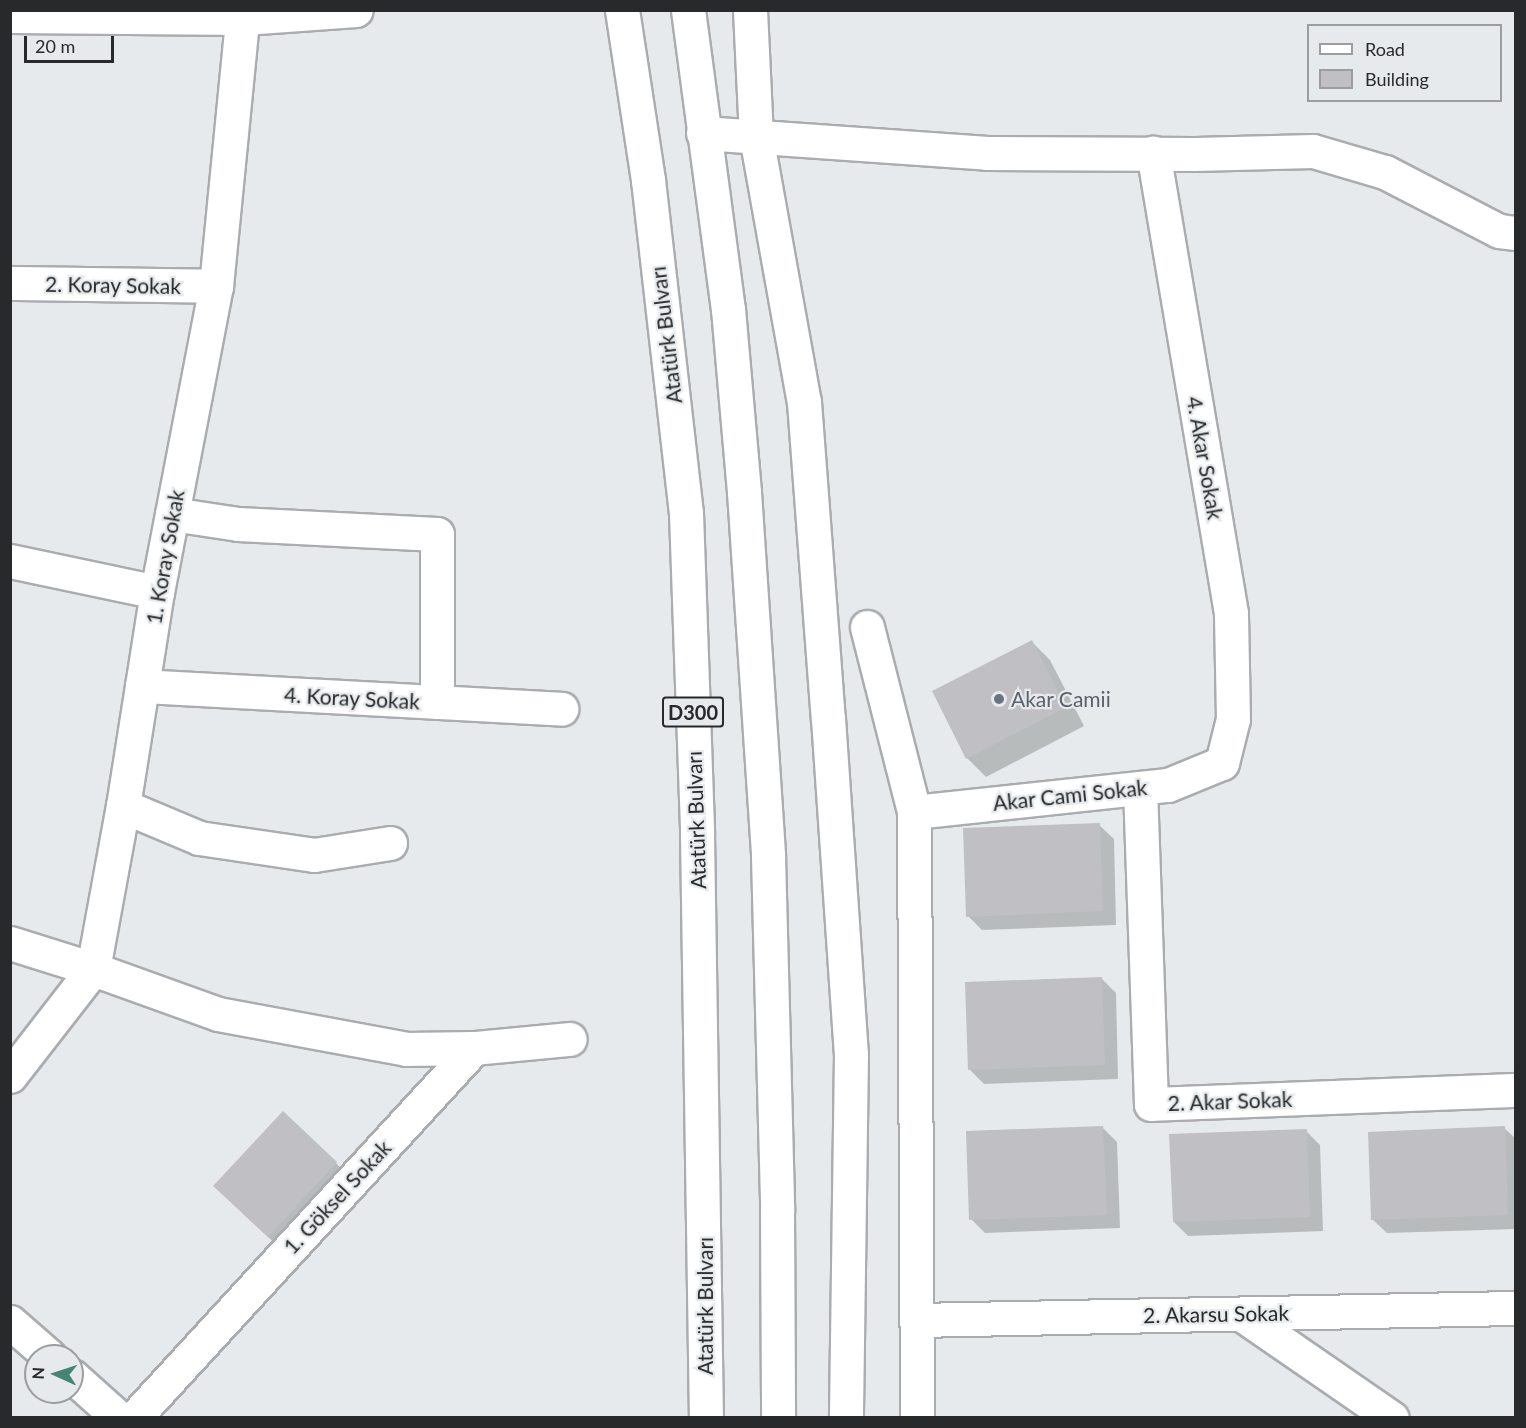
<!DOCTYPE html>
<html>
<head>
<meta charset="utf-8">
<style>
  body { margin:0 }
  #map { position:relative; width:1526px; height:1428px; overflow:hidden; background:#e7eaec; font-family:Lato,sans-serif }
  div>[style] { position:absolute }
  .shadow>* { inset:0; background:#0003 }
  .building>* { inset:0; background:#c0bfc3 }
  .roads { filter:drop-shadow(2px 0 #aaacaf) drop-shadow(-2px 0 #aaacaf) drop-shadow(0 2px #aaacaf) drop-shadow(0 -2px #aaacaf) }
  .minor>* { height:33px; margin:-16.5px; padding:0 16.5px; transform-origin:16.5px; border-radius:16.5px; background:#fff }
  .highway>* { height:33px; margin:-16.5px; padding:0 16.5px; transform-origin:16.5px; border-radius:16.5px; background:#fff }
  .dots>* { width:16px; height:16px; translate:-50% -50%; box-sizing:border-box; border:3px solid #e7eaec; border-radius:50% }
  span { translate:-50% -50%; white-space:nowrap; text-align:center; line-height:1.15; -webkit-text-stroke:4.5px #e7eaec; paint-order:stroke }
  .shield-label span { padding:2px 4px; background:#e7eaec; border:2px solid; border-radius:4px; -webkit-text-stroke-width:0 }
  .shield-label { font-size:20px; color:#28292a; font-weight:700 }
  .street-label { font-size:21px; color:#28292a }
  .worship-label { font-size:21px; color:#5b616d }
  .left { translate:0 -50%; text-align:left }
  .frame { position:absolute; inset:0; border:12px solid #28292a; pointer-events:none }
  .legend { position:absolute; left:1307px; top:24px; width:195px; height:78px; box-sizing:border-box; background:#e7eaec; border:2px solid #9b9d9e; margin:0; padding:8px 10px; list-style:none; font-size:18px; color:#28292a }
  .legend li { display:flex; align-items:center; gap:12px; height:30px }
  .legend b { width:30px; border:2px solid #9b9d9e }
  .north { position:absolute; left:24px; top:1344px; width:60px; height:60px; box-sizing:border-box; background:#e7eaec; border:2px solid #9b9d9e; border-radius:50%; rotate:273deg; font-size:16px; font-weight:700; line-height:24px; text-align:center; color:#28292a }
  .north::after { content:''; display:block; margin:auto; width:21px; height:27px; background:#448575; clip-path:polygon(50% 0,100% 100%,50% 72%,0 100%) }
  .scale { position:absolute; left:24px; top:36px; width:90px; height:27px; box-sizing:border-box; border:3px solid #28292a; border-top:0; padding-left:8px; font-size:18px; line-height:21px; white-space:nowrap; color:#28292a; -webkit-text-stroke:4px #e7eaec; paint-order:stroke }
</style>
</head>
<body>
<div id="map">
  <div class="shadow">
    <i style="clip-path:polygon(1032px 642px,1050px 660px,1084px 726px,986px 777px,967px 758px)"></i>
    <i style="clip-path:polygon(1099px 825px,1114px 839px,1116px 925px,982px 930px,968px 916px)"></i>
    <i style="clip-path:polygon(1101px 978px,1116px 993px,1118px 1079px,984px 1084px,970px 1070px)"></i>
    <i style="clip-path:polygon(1103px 1128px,1117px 1142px,1120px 1228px,985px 1233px,971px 1219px)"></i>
    <i style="clip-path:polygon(1504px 1128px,1516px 1139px,1516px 1229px,1387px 1233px,1372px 1219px)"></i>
    <i style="clip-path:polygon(1306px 1131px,1320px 1145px,1323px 1231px,1188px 1236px,1174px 1222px)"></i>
    <i style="clip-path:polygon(336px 1163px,362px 1190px,295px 1262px,242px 1213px)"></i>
  </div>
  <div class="building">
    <i style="clip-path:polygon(1032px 640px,1066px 707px,966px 759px,932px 691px)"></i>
    <i style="clip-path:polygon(1100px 823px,1103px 911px,966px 917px,963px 828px)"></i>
    <i style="clip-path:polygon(1102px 977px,1105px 1065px,968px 1070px,965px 982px)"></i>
    <i style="clip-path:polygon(283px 1111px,337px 1162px,268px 1237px,213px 1186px)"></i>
    <i style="clip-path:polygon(1103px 1126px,1107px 1215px,969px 1220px,966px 1131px)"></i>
    <i style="clip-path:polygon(1505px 1126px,1508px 1215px,1371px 1220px,1368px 1132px)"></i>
    <i style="clip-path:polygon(1307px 1129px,1310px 1217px,1173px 1222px,1169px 1134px)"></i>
  </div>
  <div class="roads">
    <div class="minor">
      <i style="left:750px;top:10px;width:126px;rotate:87.3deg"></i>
      <i style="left:756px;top:136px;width:270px;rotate:79.8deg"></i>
      <i style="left:804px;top:402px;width:317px;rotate:85.7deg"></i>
      <i style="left:828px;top:718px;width:337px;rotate:86.1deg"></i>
      <i style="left:851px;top:1054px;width:364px;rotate:90.8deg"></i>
      <i style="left:10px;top:16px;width:234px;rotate:0.5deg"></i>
      <i style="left:244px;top:18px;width:112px;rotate:-4.1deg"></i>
      <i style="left:703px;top:133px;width:285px;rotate:4deg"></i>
      <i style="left:987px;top:153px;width:205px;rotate:0.3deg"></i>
      <i style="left:1192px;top:154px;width:121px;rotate:-1.4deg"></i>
      <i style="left:1313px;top:151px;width:75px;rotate:16.3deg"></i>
      <i style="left:1385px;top:172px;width:128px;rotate:27.4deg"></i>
      <i style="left:1499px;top:231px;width:17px;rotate:7deg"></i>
      <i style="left:10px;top:283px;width:206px;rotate:0.8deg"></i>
      <i style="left:172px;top:514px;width:67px;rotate:8.6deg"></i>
      <i style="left:238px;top:524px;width:199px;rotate:2.9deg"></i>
      <i style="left:437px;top:534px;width:168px;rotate:90deg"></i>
      <i style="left:10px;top:561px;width:150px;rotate:11.9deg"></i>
      <i style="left:867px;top:627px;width:191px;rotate:75.7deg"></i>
      <i style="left:914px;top:812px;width:606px;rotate:89.72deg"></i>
      <i style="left:142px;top:686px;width:420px;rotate:3.1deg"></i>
      <i style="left:1140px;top:788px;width:316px;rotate:88deg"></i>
      <i style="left:1151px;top:1104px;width:365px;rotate:-2.2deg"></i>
      <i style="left:123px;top:806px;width:82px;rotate:22.8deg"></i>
      <i style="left:199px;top:838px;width:116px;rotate:8.4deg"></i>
      <i style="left:314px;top:855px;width:77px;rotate:-9deg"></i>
      <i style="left:914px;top:812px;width:255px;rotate:-6.1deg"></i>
      <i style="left:1168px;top:785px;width:58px;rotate:-22.2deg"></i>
      <i style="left:1222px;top:763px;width:45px;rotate:-76deg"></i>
      <i style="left:1233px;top:719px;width:106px;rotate:-91.1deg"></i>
      <i style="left:1231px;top:613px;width:467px;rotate:-99.6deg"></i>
      <i style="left:10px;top:943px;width:87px;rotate:17.4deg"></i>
      <i style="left:93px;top:969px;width:133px;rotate:19.8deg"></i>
      <i style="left:218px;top:1014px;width:191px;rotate:10.5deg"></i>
      <i style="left:406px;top:1049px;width:68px;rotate:-0.8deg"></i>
      <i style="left:10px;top:1076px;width:135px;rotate:-52.2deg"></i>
      <i style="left:93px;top:969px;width:166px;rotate:-79.6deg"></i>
      <i style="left:123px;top:806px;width:217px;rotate:-81deg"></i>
      <i style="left:157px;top:592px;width:312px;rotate:-79.1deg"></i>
      <i style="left:216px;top:286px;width:277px;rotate:-84.4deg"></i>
      <i style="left:1241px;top:1314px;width:183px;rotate:34.6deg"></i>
      <i style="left:916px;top:1320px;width:600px;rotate:-1.15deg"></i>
      <i style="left:10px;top:1322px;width:52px;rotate:41.1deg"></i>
      <i style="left:72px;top:1376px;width:63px;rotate:41.8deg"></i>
      <i style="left:134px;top:1418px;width:502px;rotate:-47.42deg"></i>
      <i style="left:474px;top:1048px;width:96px;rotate:-5.4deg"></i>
    </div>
    <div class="highway">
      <i style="left:622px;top:10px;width:172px;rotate:81.3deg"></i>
      <i style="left:648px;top:180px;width:335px;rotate:83.5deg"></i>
      <i style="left:686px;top:513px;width:321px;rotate:88deg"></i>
      <i style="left:697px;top:834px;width:584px;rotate:89.12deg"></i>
      <i style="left:688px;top:10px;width:302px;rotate:82.4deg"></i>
      <i style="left:728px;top:309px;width:184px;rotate:85deg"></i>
      <i style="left:744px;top:492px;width:365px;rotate:86.2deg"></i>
      <i style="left:768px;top:856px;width:355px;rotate:88.5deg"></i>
      <i style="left:777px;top:1211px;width:207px;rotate:89.7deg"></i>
    </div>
  </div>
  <div class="dots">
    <i style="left:999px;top:699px;background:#6b7280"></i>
  </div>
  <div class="shield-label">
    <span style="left:693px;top:712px">D300</span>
  </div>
  <div class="street-label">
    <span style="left:113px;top:285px;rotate:1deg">2. Koray Sokak</span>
    <span style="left:666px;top:335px;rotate:-97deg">Atatürk Bulvarı</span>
    <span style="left:1205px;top:458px;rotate:80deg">4. Akar Sokak</span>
    <span style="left:165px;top:557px;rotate:-80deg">1. Koray Sokak</span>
    <span style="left:352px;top:698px;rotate:3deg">4. Koray Sokak</span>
    <span style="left:1070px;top:795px;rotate:-6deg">Akar Cami Sokak</span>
    <span style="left:696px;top:820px;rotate:-92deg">Atatürk Bulvarı</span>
    <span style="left:1230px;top:1101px;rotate:-2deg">2. Akar Sokak</span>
    <span style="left:337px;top:1197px;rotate:-47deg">1. Göksel Sokak</span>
    <span style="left:705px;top:1306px;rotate:-90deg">Atatürk Bulvarı</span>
    <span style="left:1216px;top:1314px;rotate:-1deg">2. Akarsu Sokak</span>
  </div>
  <div class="worship-label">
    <span class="left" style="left:1011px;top:699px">Akar Camii</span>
  </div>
  <div class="frame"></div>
  <ul class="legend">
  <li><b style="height:8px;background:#fff"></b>Road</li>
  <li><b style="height:16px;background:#c0bfc3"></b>Building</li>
  </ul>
  <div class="north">N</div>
  <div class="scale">20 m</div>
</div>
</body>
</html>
